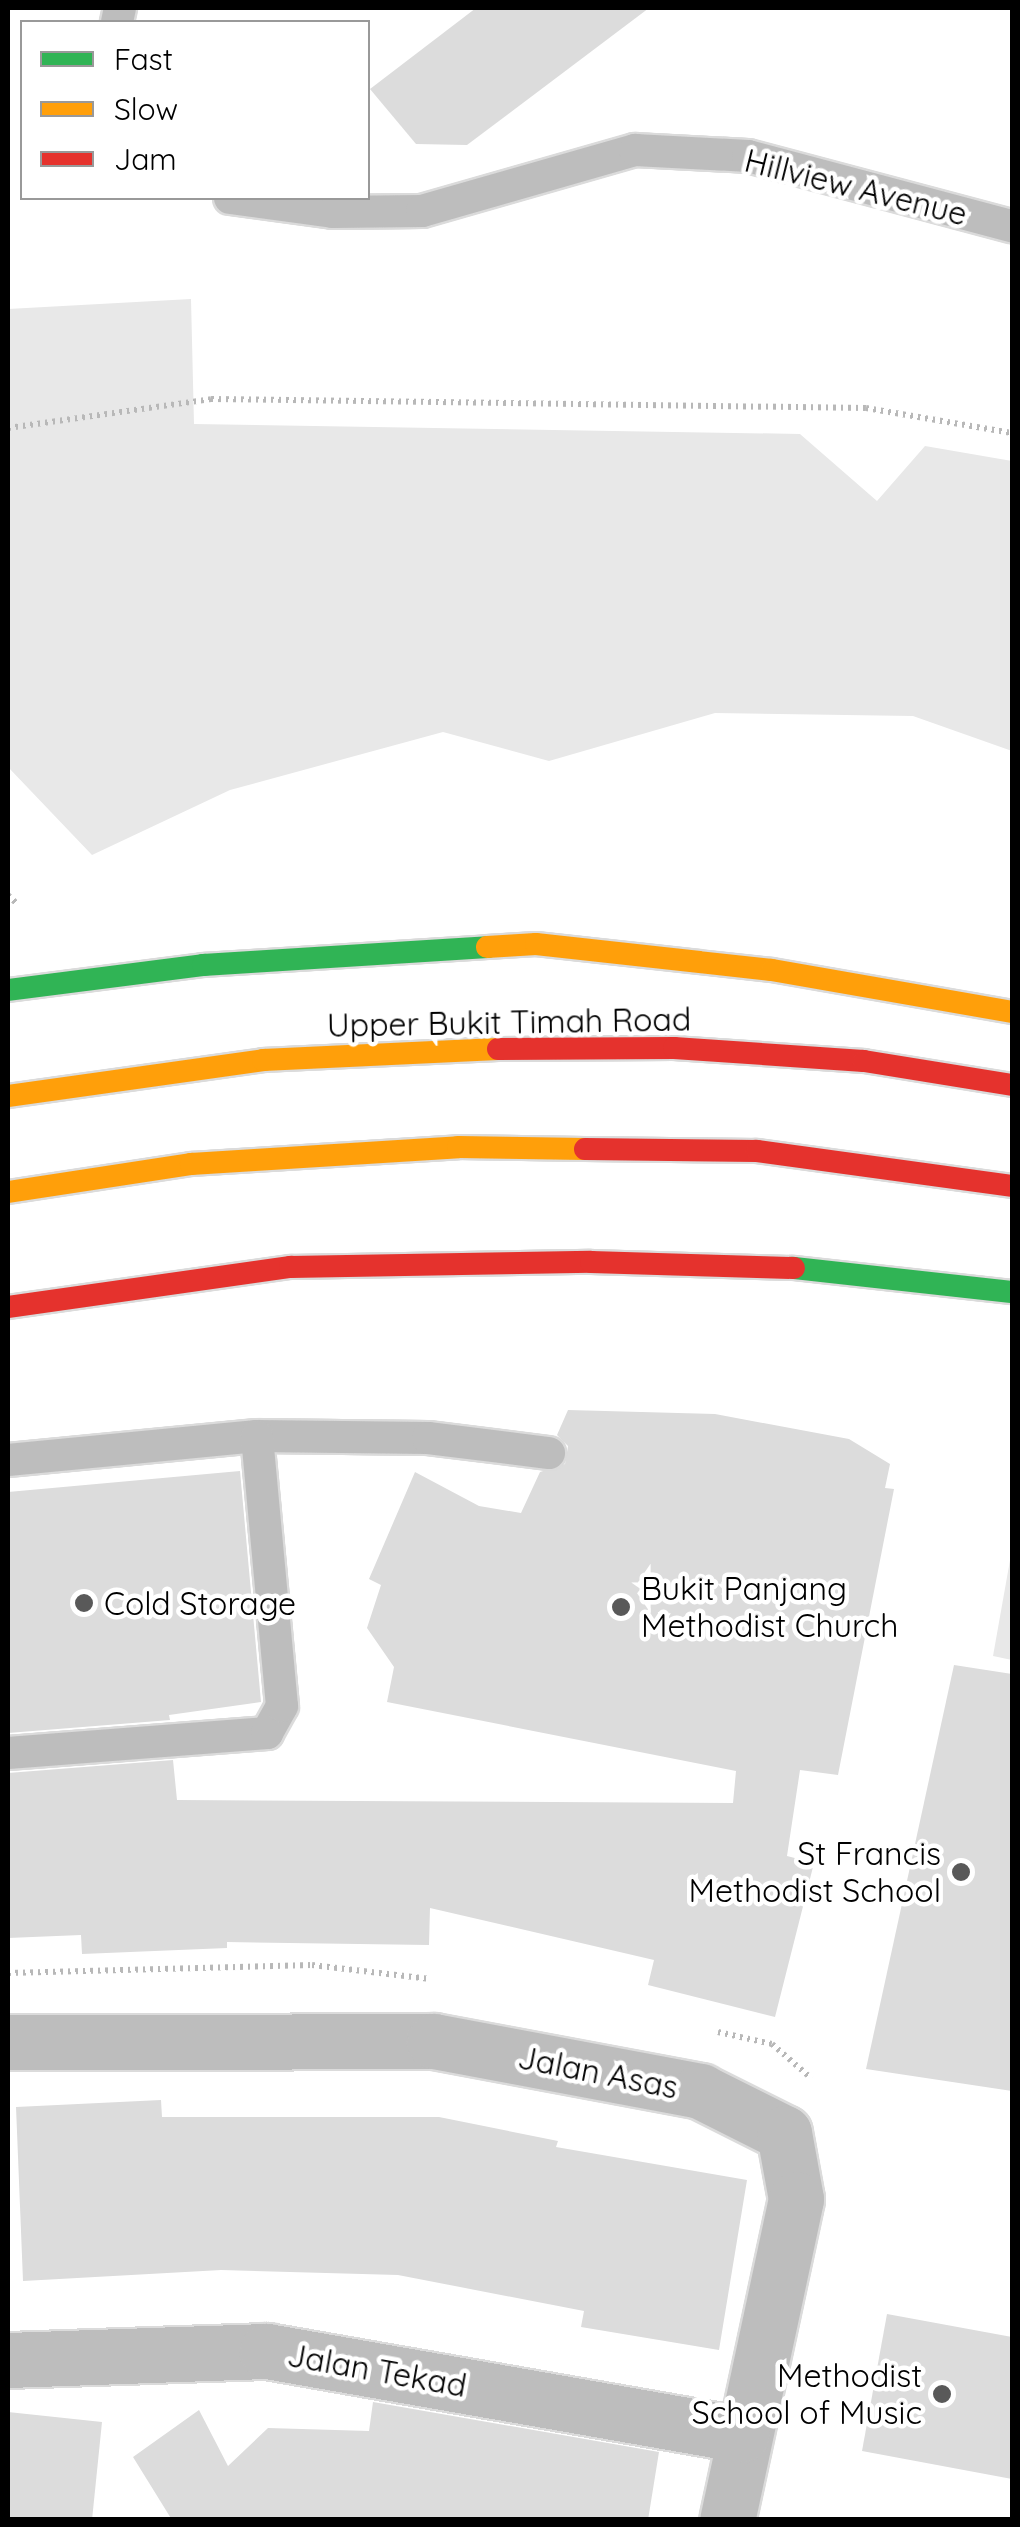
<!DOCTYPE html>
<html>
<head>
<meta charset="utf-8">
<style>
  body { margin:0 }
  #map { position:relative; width:1020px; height:2527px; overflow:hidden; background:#fff; font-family:Quicksand,sans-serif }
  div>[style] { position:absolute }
  .green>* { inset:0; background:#e8e8e8 }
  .building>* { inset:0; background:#dcdcdc }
  .path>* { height:6px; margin-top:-3px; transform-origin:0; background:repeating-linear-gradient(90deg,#b8b8b8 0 2.5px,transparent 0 7.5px) }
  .roads { filter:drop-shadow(2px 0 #dbdbdb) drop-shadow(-2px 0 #dbdbdb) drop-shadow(0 2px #dbdbdb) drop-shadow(0 -2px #dbdbdb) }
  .lane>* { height:32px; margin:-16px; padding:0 16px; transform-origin:16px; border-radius:16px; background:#bdbdbd }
  .street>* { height:55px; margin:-27.5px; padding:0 27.5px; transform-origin:27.5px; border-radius:27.5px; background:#bdbdbd }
  .fast>* { height:22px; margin:-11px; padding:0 11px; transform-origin:11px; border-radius:11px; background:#30b455 }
  .slow>* { height:22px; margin:-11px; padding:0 11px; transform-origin:11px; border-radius:11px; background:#ff9f0a }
  .jam>* { height:22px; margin:-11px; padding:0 11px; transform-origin:11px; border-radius:11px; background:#e5322d }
  .bridges { filter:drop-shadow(2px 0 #dbdbdb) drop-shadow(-2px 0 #dbdbdb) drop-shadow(0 2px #dbdbdb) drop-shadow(0 -2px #dbdbdb) }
  .slow-bridge>* { height:22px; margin:-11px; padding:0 11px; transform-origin:11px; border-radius:11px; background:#ff9f0a }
  .jam-bridge>* { height:22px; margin:-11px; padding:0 11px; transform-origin:11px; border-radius:11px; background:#e5322d }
  .dots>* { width:28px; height:28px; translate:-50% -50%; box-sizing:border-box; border:5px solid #fff; border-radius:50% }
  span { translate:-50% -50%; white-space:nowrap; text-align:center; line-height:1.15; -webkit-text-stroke:9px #fff; paint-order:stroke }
  .street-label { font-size:32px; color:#000 }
  .poi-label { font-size:32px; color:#000 }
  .left { translate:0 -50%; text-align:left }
  .right { translate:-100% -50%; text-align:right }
  .frame { position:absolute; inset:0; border:10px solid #000; pointer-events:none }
  .legend { position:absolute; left:20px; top:20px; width:350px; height:180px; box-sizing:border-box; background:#fff; border:2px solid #999; margin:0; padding:12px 18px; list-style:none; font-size:30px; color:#000 }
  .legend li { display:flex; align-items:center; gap:20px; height:50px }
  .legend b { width:50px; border:2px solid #999 }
</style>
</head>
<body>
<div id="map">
  <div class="green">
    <i style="clip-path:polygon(191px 299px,194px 424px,800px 434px,877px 501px,925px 446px,1012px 461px,1012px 751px,913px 716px,715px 713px,549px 761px,443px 732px,230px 790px,92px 855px,8px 767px,8px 309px)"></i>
    <i style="clip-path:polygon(1012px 1549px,1012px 1660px,993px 1656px)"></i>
  </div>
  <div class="building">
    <i style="clip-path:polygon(476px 8px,649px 8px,467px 145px,416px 144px,370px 89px)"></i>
    <i style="clip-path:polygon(568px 1410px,715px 1414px,849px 1439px,890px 1464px,885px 1488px,894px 1489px,838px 1775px,800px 1770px,787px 1856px,814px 1863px,775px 2017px,648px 1985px,654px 1960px,430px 1908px,429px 1945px,227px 1942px,227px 1948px,82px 1954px,81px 1935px,8px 1938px,8px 1773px,173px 1760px,177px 1800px,733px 1803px,736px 1771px,387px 1702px,394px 1667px,367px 1628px,381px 1585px,369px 1579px,415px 1472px,479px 1506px,521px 1513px,540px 1472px,565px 1464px,568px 1446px,557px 1435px)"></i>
    <i style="clip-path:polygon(240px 1471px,261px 1702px,169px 1715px,170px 1720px,8px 1733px,8px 1492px)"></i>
    <i style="clip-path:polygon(954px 1665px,1012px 1674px,1012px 2091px,866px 2069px)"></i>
    <i style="clip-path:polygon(161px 2100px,162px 2117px,439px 2117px,558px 2141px,556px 2147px,747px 2180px,719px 2350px,581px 2327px,584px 2311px,398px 2275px,221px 2270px,23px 2281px,16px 2107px)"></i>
    <i style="clip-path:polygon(887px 2314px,1012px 2337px,1012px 2479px,862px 2451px)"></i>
    <i style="clip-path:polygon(373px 2402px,659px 2452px,648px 2520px,172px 2520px,133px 2457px,199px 2410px,228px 2466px,268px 2428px,369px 2431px)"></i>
    <i style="clip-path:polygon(8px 2412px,102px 2422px,92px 2520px,8px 2520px)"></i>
  </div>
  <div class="path">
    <i style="left:8px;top:428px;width:205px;rotate:-8.1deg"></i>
    <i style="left:211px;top:399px;width:655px;rotate:0.79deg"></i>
    <i style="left:866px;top:408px;width:148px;rotate:9.7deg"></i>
    <i style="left:8px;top:895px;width:13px;rotate:45deg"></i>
    <i style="left:8px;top:1973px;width:304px;rotate:-1.5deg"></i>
    <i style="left:312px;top:1965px;width:119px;rotate:6.8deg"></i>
    <i style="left:718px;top:2032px;width:55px;rotate:12.5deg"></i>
    <i style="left:772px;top:2044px;width:52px;rotate:41.1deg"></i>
  </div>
  <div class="roads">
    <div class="lane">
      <i style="left:117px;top:22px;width:14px;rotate:-78deg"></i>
      <i style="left:230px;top:198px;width:104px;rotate:7.7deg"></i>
      <i style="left:333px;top:212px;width:89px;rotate:-0.6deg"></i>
      <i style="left:422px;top:211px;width:222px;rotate:-16deg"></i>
      <i style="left:635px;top:150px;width:113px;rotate:3deg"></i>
      <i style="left:748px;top:156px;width:273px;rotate:14.9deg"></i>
      <i style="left:8px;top:1460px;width:250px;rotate:-5.5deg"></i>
      <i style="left:257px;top:1436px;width:171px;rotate:0.7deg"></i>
      <i style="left:428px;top:1438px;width:122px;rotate:7.1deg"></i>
      <i style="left:8px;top:1753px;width:260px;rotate:-4.4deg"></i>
      <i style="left:267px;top:1733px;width:31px;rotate:-61deg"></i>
      <i style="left:282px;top:1706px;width:271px;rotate:-95.3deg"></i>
    </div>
    <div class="street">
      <i style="left:8px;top:2042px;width:426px;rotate:-0.1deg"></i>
      <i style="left:434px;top:2041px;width:271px;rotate:10.6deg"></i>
      <i style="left:700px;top:2091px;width:94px;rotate:26.6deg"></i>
      <i style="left:784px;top:2133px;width:67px;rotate:79.7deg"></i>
      <i style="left:796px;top:2199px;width:328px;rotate:102.1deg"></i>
      <i style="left:8px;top:2360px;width:259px;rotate:-2deg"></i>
      <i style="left:267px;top:2351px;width:482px;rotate:10deg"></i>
    </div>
    <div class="fast">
      <i style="left:8px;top:990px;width:197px;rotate:-7.3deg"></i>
      <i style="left:203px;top:965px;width:285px;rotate:-3.6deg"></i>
      <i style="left:794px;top:1268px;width:219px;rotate:6.3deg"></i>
    </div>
    <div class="slow">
      <i style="left:487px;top:947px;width:49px;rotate:-3.5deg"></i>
      <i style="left:536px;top:944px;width:237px;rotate:6.3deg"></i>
      <i style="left:772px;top:970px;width:244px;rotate:9.9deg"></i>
      <i style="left:8px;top:1096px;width:258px;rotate:-8deg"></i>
      <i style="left:263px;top:1060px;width:235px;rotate:-2.7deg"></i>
    </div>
    <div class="jam">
      <i style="left:498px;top:1049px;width:176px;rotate:-0.3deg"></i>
      <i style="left:674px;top:1048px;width:190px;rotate:3.9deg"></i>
      <i style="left:864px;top:1061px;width:150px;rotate:9.2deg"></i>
      <i style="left:8px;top:1307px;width:285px;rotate:-8.1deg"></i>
      <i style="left:290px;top:1267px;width:301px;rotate:-1deg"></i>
      <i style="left:591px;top:1262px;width:203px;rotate:1.7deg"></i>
    </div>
  </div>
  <div class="bridges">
    <div class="slow-bridge">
      <i style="left:8px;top:1192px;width:185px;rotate:-8.7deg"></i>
      <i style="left:191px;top:1164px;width:268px;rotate:-3.6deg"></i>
      <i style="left:458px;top:1147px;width:127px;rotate:0.9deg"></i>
    </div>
    <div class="jam-bridge">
      <i style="left:585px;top:1149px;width:172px;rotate:0.7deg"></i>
      <i style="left:757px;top:1151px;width:257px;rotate:7.8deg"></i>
    </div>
  </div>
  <div class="dots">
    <i style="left:84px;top:1603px;background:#595959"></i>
    <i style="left:621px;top:1607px;background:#595959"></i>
    <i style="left:961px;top:1872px;background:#595959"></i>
    <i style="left:942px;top:2394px;background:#595959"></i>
  </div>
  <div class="street-label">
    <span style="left:856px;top:187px;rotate:14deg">Hillview Avenue</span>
    <span style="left:509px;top:1022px;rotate:-1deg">Upper Bukit Timah Road</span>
    <span style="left:598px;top:2072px;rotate:11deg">Jalan Asas</span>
    <span style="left:377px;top:2370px;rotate:10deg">Jalan Tekad</span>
  </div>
  <div class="poi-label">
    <span class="left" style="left:641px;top:1607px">Bukit Panjang<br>Methodist Church</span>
    <span class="left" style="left:104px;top:1603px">Cold Storage</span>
    <span class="right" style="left:941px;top:1872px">St Francis<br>Methodist School</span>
    <span class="right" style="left:922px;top:2394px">Methodist<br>School of Music</span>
  </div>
  <div class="frame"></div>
  <ul class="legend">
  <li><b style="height:12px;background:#30b455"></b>Fast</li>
  <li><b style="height:12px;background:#ff9f0a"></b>Slow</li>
  <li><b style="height:12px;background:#e5322d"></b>Jam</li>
  </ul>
</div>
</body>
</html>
